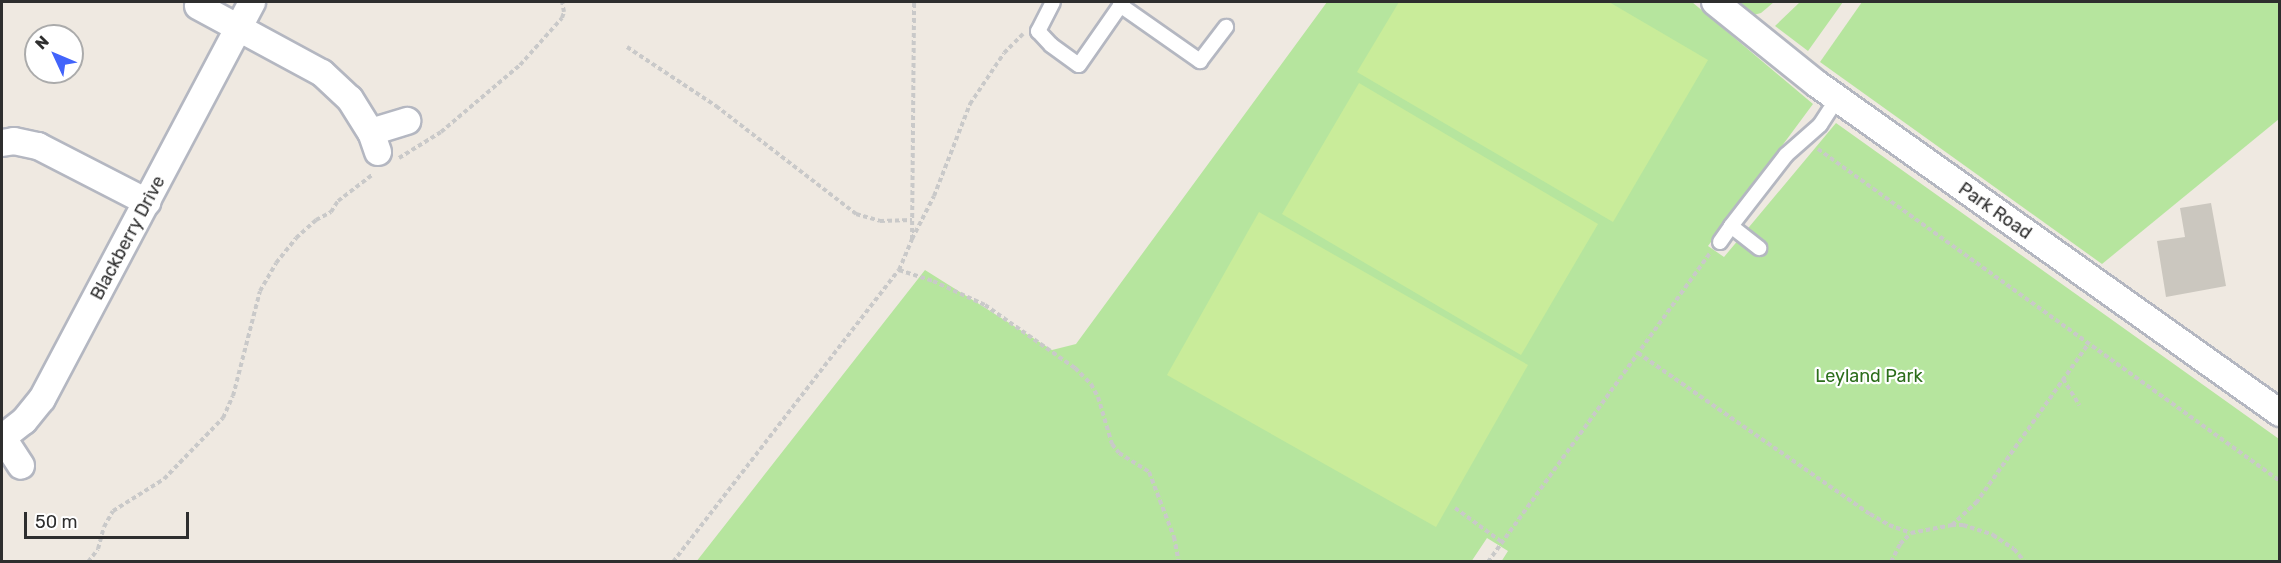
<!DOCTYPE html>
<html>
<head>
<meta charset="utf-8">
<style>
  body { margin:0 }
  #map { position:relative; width:2281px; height:563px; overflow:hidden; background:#efe9e1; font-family:Rubik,sans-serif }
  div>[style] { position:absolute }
  .green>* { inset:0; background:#b6e59e }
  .pitch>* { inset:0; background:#c9ec9a }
  .building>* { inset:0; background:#cbc7bf }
  .path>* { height:4px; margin-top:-2px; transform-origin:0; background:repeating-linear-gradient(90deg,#c9c9c9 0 4.5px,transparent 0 7.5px) }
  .roads { filter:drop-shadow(2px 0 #b4b7c1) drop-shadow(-2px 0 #b4b7c1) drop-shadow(0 2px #b4b7c1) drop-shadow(0 -2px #b4b7c1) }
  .service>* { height:14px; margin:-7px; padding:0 7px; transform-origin:7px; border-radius:7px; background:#fff }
  .minor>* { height:26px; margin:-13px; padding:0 13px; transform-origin:13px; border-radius:13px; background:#fff }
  span { translate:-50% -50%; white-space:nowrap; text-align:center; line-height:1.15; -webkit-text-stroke:4.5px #fff; paint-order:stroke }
  .street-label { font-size:18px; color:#2e2e2e }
  .park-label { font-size:18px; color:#2c6e1b }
  .frame { position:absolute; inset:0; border:3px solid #2e2e2e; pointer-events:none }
  .north { position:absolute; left:24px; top:24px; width:60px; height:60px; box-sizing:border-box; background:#fff; border:2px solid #ababab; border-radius:50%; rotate:314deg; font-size:16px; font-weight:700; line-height:24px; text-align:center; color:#2e2e2e }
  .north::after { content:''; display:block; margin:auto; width:21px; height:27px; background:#4264fb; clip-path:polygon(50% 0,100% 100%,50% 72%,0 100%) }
  .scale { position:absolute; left:24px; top:512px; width:165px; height:27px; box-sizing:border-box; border:3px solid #2e2e2e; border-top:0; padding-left:8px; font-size:18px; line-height:21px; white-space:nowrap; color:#2e2e2e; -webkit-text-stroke:4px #fff; paint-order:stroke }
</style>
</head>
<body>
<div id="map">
  <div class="green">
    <i style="clip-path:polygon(1327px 2px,1692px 2px,1813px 104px,1708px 246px,1724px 257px,1836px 123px,2279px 439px,2279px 561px,1501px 562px,1508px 551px,1487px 538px,1471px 562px,696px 562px,925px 270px,1052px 350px,1076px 344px)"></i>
    <i style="clip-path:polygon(1728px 2px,1774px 2px,1761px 13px,1746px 17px)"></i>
    <i style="clip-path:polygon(1800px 2px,1843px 2px,1808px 51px,1775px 26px)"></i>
    <i style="clip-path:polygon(1862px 2px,2279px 2px,2279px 119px,2102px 264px,1820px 62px)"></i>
  </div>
  <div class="pitch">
    <i style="clip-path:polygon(1399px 2px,1609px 2px,1708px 60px,1613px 222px,1357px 72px)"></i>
    <i style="clip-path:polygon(1359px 83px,1598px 224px,1521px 355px,1282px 214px)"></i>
    <i style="clip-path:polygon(1259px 212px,1528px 365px,1436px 527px,1167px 375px)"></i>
  </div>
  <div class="building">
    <i style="clip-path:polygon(2211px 203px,2226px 286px,2166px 297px,2157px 241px,2185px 237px,2180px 208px)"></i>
  </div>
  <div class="path">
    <i style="left:627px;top:47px;width:107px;rotate:33.5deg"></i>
    <i style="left:716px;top:106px;width:177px;rotate:37.6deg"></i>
    <i style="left:856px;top:214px;width:25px;rotate:16deg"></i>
    <i style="left:880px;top:221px;width:32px;rotate:-2deg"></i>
    <i style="left:1818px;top:149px;width:569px;rotate:35.7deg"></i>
    <i style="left:399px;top:158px;width:49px;rotate:-31.8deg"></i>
    <i style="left:441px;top:132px;width:104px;rotate:-40.3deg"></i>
    <i style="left:520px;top:65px;width:63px;rotate:-48.2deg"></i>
    <i style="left:562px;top:18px;width:6px;rotate:-72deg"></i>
    <i style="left:564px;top:12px;width:10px;rotate:-101deg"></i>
    <i style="left:912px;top:239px;width:48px;rotate:-62.9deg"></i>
    <i style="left:934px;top:196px;width:99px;rotate:-68.6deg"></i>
    <i style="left:970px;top:104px;width:61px;rotate:-56.3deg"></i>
    <i style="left:1004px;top:53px;width:27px;rotate:-45deg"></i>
    <i style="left:899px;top:270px;width:36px;rotate:18deg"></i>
    <i style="left:933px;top:281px;width:57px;rotate:24.8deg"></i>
    <i style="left:985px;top:305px;width:110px;rotate:35deg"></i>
    <i style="left:1075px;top:368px;width:23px;rotate:45deg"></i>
    <i style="left:1091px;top:384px;width:15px;rotate:62deg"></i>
    <i style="left:1098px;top:397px;width:49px;rotate:73.4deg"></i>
    <i style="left:1112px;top:444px;width:11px;rotate:52deg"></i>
    <i style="left:1119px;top:453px;width:36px;rotate:32deg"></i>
    <i style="left:1149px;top:472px;width:70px;rotate:69deg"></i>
    <i style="left:1174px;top:537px;width:25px;rotate:79deg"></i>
    <i style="left:1638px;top:353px;width:282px;rotate:34.8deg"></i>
    <i style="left:1870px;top:514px;width:22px;rotate:30deg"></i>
    <i style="left:1889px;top:525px;width:23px;rotate:20deg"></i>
    <i style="left:2063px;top:379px;width:31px;rotate:58deg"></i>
    <i style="left:1455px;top:508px;width:58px;rotate:35.9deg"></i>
    <i style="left:1952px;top:525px;width:33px;rotate:-43deg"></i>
    <i style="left:1976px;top:503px;width:194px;rotate:-54.8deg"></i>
    <i style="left:88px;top:562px;width:16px;rotate:-52deg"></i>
    <i style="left:98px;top:549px;width:23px;rotate:-75deg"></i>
    <i style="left:104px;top:527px;width:18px;rotate:-61deg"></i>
    <i style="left:113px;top:511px;width:60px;rotate:-32.1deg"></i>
    <i style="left:164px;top:479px;width:85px;rotate:-46deg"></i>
    <i style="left:223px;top:418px;width:24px;rotate:-66deg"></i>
    <i style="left:233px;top:396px;width:108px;rotate:-75.6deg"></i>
    <i style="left:260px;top:291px;width:32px;rotate:-60deg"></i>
    <i style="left:276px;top:263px;width:32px;rotate:-51deg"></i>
    <i style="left:296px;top:238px;width:27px;rotate:-42deg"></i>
    <i style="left:316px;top:220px;width:17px;rotate:-28deg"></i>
    <i style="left:331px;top:212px;width:13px;rotate:-58deg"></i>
    <i style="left:338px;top:201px;width:43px;rotate:-37.4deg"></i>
    <i style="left:673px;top:562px;width:369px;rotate:-52.3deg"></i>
    <i style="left:899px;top:270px;width:33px;rotate:-67deg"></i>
    <i style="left:912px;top:240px;width:238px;rotate:-89.5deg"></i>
    <i style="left:1488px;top:562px;width:380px;rotate:-54.3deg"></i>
    <i style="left:1891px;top:562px;width:20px;rotate:-63deg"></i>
    <i style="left:1900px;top:544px;width:16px;rotate:-45deg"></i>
    <i style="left:1911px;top:533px;width:42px;rotate:-11deg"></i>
    <i style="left:1952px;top:525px;width:11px"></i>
    <i style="left:1963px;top:525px;width:32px;rotate:18deg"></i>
    <i style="left:1993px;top:535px;width:25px;rotate:34deg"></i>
    <i style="left:2014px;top:549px;width:17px;rotate:50deg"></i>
  </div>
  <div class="roads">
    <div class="service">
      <i style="left:1053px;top:2px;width:33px;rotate:117deg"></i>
      <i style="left:1038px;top:31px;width:19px;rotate:47deg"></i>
      <i style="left:1051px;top:45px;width:34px;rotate:36deg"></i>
      <i style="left:1079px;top:65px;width:77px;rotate:-55.1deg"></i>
      <i style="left:1120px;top:5px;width:98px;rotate:35deg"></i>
      <i style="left:1200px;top:61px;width:43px;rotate:-52.6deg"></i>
      <i style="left:1731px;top:226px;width:90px;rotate:-52.2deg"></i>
      <i style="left:1786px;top:155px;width:45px;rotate:-41.4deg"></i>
      <i style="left:1820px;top:125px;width:31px;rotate:-57deg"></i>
      <i style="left:1720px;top:242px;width:19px;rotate:-55deg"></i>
      <i style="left:1731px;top:226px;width:36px;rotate:38deg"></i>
    </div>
    <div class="minor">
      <i style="left:1715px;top:2px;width:131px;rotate:38.8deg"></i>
      <i style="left:1817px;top:84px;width:568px;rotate:35.4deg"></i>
      <i style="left:198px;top:6px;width:141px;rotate:28.4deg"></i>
      <i style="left:322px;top:73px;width:38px;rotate:43deg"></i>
      <i style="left:350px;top:99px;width:39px;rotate:58deg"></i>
      <i style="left:2px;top:143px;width:12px;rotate:-9deg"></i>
      <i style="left:14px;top:141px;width:25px;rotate:12deg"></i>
      <i style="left:38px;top:146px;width:123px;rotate:27.2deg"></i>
      <i style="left:378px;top:152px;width:21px;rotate:-109deg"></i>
      <i style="left:371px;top:132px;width:38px;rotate:-17deg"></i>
      <i style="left:2px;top:438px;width:28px;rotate:-38deg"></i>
      <i style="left:24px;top:421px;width:28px;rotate:-51deg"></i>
      <i style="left:42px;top:399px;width:449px;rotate:-62.1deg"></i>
      <i style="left:3px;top:438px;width:33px;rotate:57deg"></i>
    </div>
  </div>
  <div class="street-label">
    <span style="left:1995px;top:211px;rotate:35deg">Park Road</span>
    <span style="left:128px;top:238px;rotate:-62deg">Blackberry Drive</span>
  </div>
  <div class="park-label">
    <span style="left:1869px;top:376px">Leyland Park</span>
  </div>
  <div class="frame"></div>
  <div class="north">N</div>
  <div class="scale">50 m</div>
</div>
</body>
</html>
